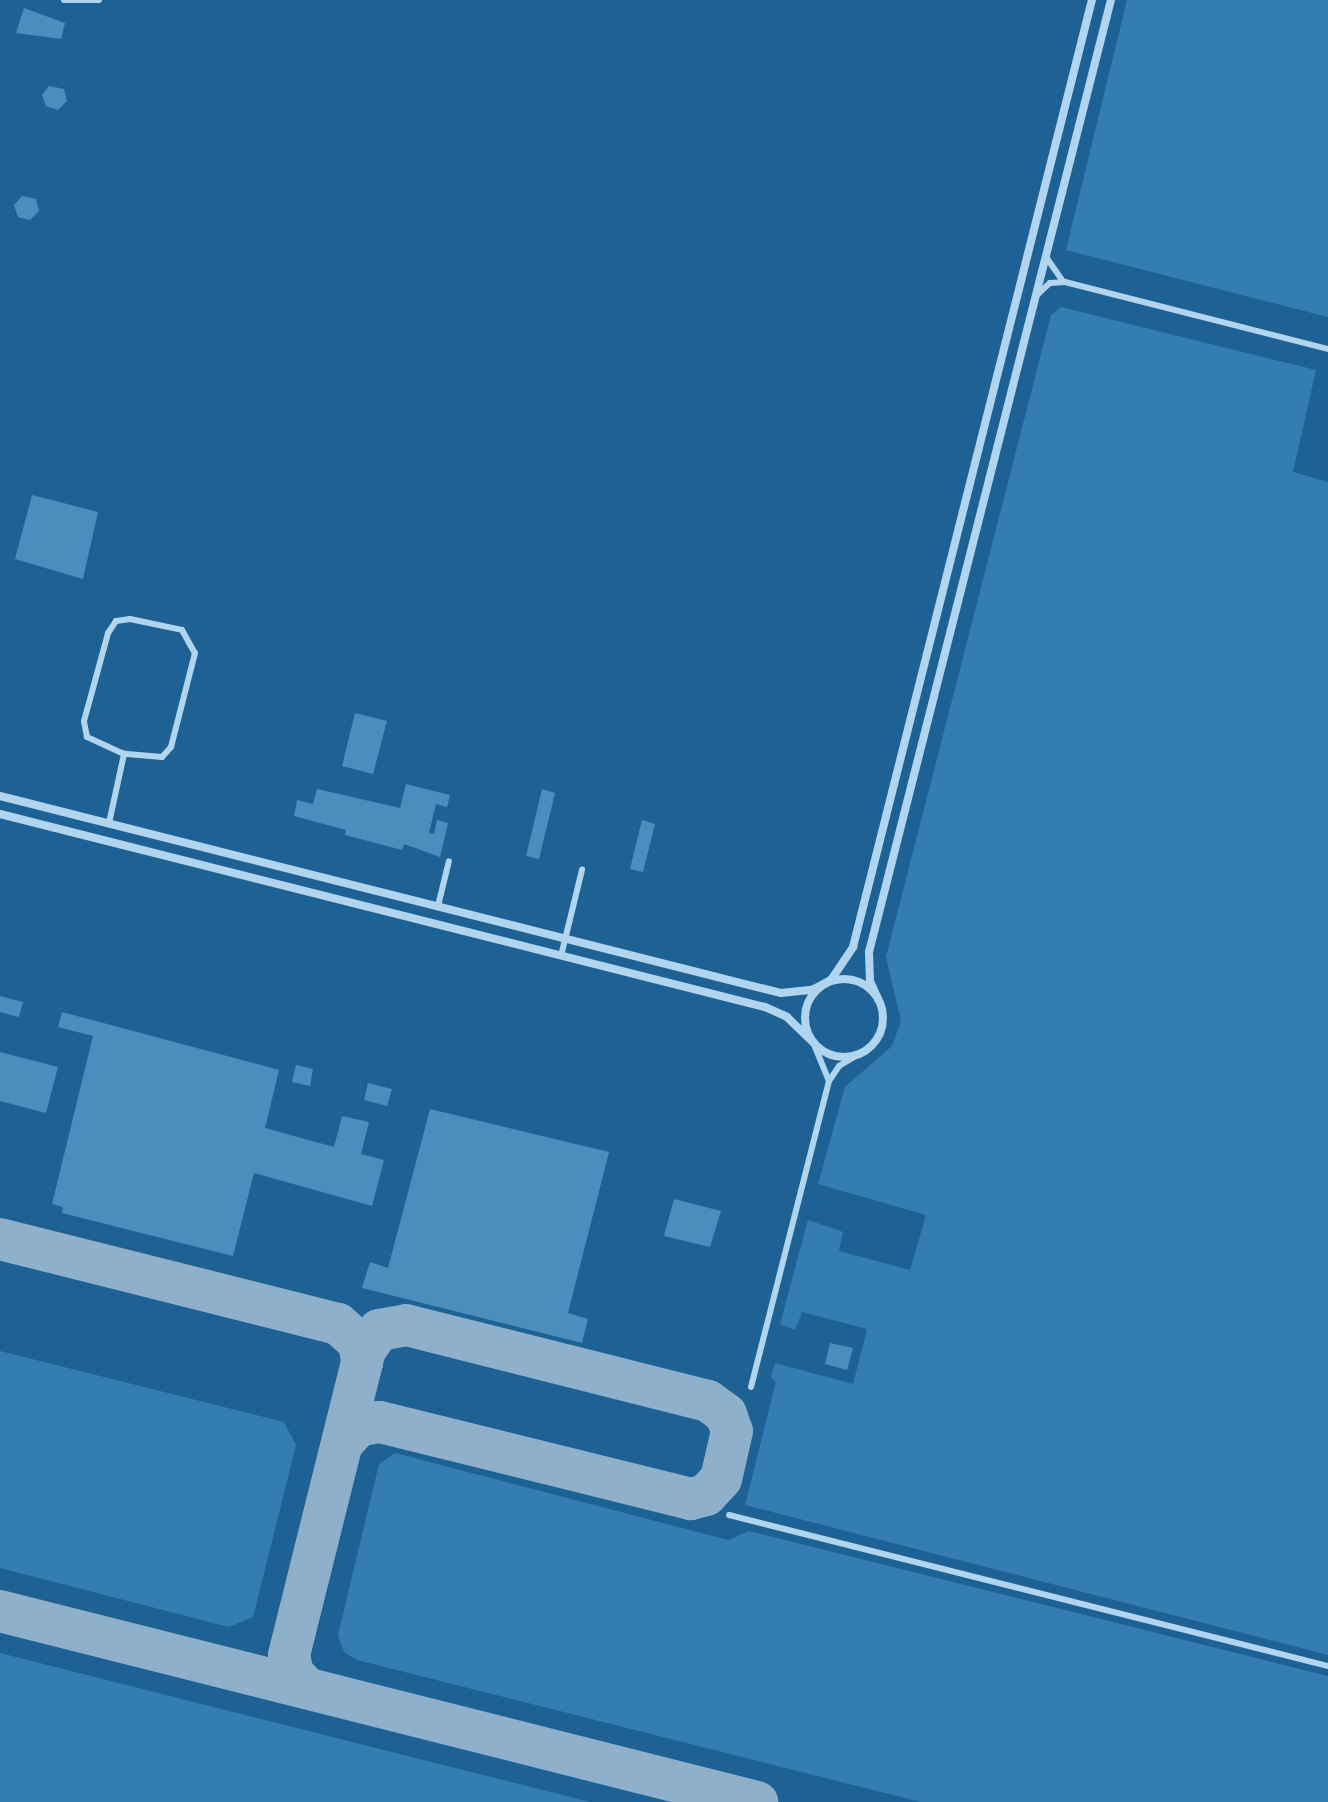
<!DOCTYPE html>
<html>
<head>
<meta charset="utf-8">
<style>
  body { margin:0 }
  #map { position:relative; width:1328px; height:1802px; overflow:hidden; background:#1e6295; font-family:"PT Sans",sans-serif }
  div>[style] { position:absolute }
  .green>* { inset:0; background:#337db2 }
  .taxiway>* { height:42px; margin:-21px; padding:0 21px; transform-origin:21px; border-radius:21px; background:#8eb0ca }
  .building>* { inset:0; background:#4b8dbd }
  .lane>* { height:6px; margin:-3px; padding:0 3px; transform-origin:3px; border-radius:3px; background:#b2d5ef }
  .street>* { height:8px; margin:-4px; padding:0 4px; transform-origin:4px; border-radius:4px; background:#b2d5ef }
  .street>.ring { margin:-4px; padding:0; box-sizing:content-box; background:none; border:8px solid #b2d5ef; border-radius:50% }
  span { translate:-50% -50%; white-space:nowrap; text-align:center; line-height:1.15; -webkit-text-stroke:6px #1e6295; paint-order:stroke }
</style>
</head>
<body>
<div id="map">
  <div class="green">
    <i style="clip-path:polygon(1127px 0,1328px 0,1328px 317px,1066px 250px)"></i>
    <i style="clip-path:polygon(1061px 307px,1316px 370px,1293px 472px,1328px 482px,1328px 1655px,745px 1505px,776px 1382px,771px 1377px,775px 1363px,853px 1384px,867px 1329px,802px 1312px,795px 1330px,780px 1324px,808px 1220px,843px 1232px,839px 1251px,910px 1270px,926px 1215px,818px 1184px,845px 1087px,892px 1046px,901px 1021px,886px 957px,1051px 315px)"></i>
    <i style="clip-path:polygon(0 1351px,284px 1422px,296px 1445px,253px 1617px,229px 1627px,0 1568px)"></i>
    <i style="clip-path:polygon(395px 1453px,728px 1540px,749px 1531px,1328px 1676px,1328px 1802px,921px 1802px,357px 1660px,344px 1652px,338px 1635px,379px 1464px)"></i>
    <i style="clip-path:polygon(0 1653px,590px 1802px,0 1802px)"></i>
  </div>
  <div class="taxiway">
    <i style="left:0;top:1239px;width:349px;rotate:14.1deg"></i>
    <i style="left:338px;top:1324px;width:28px;rotate:41deg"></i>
    <i style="left:359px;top:1342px;width:20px;rotate:81deg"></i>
    <i style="left:0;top:1611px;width:781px;rotate:14.16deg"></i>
    <i style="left:307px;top:1688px;width:20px;rotate:-135deg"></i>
    <i style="left:293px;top:1674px;width:19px;rotate:-102deg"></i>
    <i style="left:289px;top:1655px;width:302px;rotate:-76deg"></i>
    <i style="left:362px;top:1362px;width:12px;rotate:-76deg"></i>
    <i style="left:365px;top:1350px;width:24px;rotate:-55deg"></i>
    <i style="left:379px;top:1330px;width:27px;rotate:-10deg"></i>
    <i style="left:406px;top:1325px;width:311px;rotate:14.1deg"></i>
    <i style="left:708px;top:1401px;width:22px;rotate:36deg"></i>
    <i style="left:726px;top:1414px;width:18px;rotate:71deg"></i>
    <i style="left:732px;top:1431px;width:49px;rotate:102.9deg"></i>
    <i style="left:721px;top:1479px;width:22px;rotate:133deg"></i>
    <i style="left:706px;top:1495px;width:16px;rotate:165deg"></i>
    <i style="left:691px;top:1499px;width:321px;rotate:-166.1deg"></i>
    <i style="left:379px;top:1422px;width:21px;rotate:169deg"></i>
    <i style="left:358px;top:1426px;width:24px;rotate:132deg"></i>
  </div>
  <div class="building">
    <i style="clip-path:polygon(24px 8px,65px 23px,61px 39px,16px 33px)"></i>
    <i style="clip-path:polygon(49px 86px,64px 89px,67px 101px,58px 110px,46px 106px,42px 95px)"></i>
    <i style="clip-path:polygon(22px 196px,36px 199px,39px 211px,30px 220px,18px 217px,14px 205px)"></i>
    <i style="clip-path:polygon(32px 495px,98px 512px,83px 579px,15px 559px)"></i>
    <i style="clip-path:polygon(355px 713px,387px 721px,373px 774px,342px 766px)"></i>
    <i style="clip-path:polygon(406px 784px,450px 795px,447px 807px,436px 804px,429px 833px,434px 834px,437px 820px,448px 823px,440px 857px,404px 844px,402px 850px,345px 835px,346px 830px,294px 816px,297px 800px,313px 804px,317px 789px,400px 808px)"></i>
    <i style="clip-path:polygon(542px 789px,555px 793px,539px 859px,526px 856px)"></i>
    <i style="clip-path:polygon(642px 820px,655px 824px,643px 872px,630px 869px)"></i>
    <i style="clip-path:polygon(0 996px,23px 1002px,19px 1017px,0 1012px)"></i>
    <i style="clip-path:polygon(62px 1012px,279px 1070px,265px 1128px,334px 1147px,342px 1116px,369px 1122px,361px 1154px,384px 1160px,372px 1206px,254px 1173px,233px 1256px,62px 1213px,63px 1207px,52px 1204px,93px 1036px,58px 1027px)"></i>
    <i style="clip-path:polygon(0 1052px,58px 1067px,46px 1113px,0 1101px)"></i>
    <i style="clip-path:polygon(296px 1065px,313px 1069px,310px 1086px,292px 1082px)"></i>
    <i style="clip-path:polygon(368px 1083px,392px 1089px,387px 1106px,364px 1100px)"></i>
    <i style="clip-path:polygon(430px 1109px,609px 1152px,568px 1313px,588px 1319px,582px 1343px,362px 1288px,370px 1262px,388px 1268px)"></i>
    <i style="clip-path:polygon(674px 1199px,721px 1211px,710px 1247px,664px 1236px)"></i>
    <i style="clip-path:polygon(830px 1343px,853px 1348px,847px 1370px,825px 1364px)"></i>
  </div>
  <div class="lane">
    <i style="left:64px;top:0;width:35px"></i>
    <i style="left:1046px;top:257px;width:28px;rotate:55deg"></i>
    <i style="left:1038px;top:294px;width:16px;rotate:-43deg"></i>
    <i style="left:1050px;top:283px;width:15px;rotate:-4deg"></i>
    <i style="left:1065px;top:282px;width:271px;rotate:14.3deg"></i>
    <i style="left:130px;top:619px;width:53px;rotate:11.9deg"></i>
    <i style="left:182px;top:630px;width:26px;rotate:61deg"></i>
    <i style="left:195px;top:653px;width:97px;rotate:104.3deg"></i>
    <i style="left:171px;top:747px;width:13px;rotate:132deg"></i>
    <i style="left:162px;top:757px;width:38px;rotate:-175deg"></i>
    <i style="left:124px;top:754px;width:41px;rotate:-155.3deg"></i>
    <i style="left:87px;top:737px;width:16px;rotate:-101deg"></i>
    <i style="left:84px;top:721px;width:91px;rotate:-74.7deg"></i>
    <i style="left:108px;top:633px;width:14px;rotate:-56deg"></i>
    <i style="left:116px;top:621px;width:14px;rotate:-8deg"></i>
    <i style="left:109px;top:823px;width:71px;rotate:-77.7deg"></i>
    <i style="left:438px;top:906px;width:46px;rotate:-76.3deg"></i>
    <i style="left:561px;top:956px;width:89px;rotate:-76.3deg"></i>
    <i style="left:813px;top:1042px;width:42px;rotate:67.7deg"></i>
    <i style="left:751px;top:1387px;width:316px;rotate:-75.7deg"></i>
    <i style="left:829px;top:1081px;width:18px;rotate:-56deg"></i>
    <i style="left:839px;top:1066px;width:23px;rotate:-31deg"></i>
    <i style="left:729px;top:1515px;width:618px;rotate:14.15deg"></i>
  </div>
  <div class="street">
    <i style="left:0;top:796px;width:805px;rotate:14.16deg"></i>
    <i style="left:781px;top:993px;width:31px;rotate:-6deg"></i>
    <i style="left:812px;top:990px;width:21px;rotate:-28deg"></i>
    <i style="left:831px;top:980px;width:40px;rotate:-56deg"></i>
    <i style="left:853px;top:947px;width:977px;rotate:-75.84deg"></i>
    <i style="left:0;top:814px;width:789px;rotate:14.16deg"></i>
    <i style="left:765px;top:1007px;width:24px;rotate:24deg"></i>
    <i style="left:787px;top:1017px;width:36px;rotate:44deg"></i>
    <i class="ring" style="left:805px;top:979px;width:70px;height:70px"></i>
    <i style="left:878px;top:999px;width:20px;rotate:-114deg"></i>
    <i style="left:870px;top:981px;width:29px;rotate:-92deg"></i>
    <i style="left:869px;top:952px;width:982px;rotate:-75.74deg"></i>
  </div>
</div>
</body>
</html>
